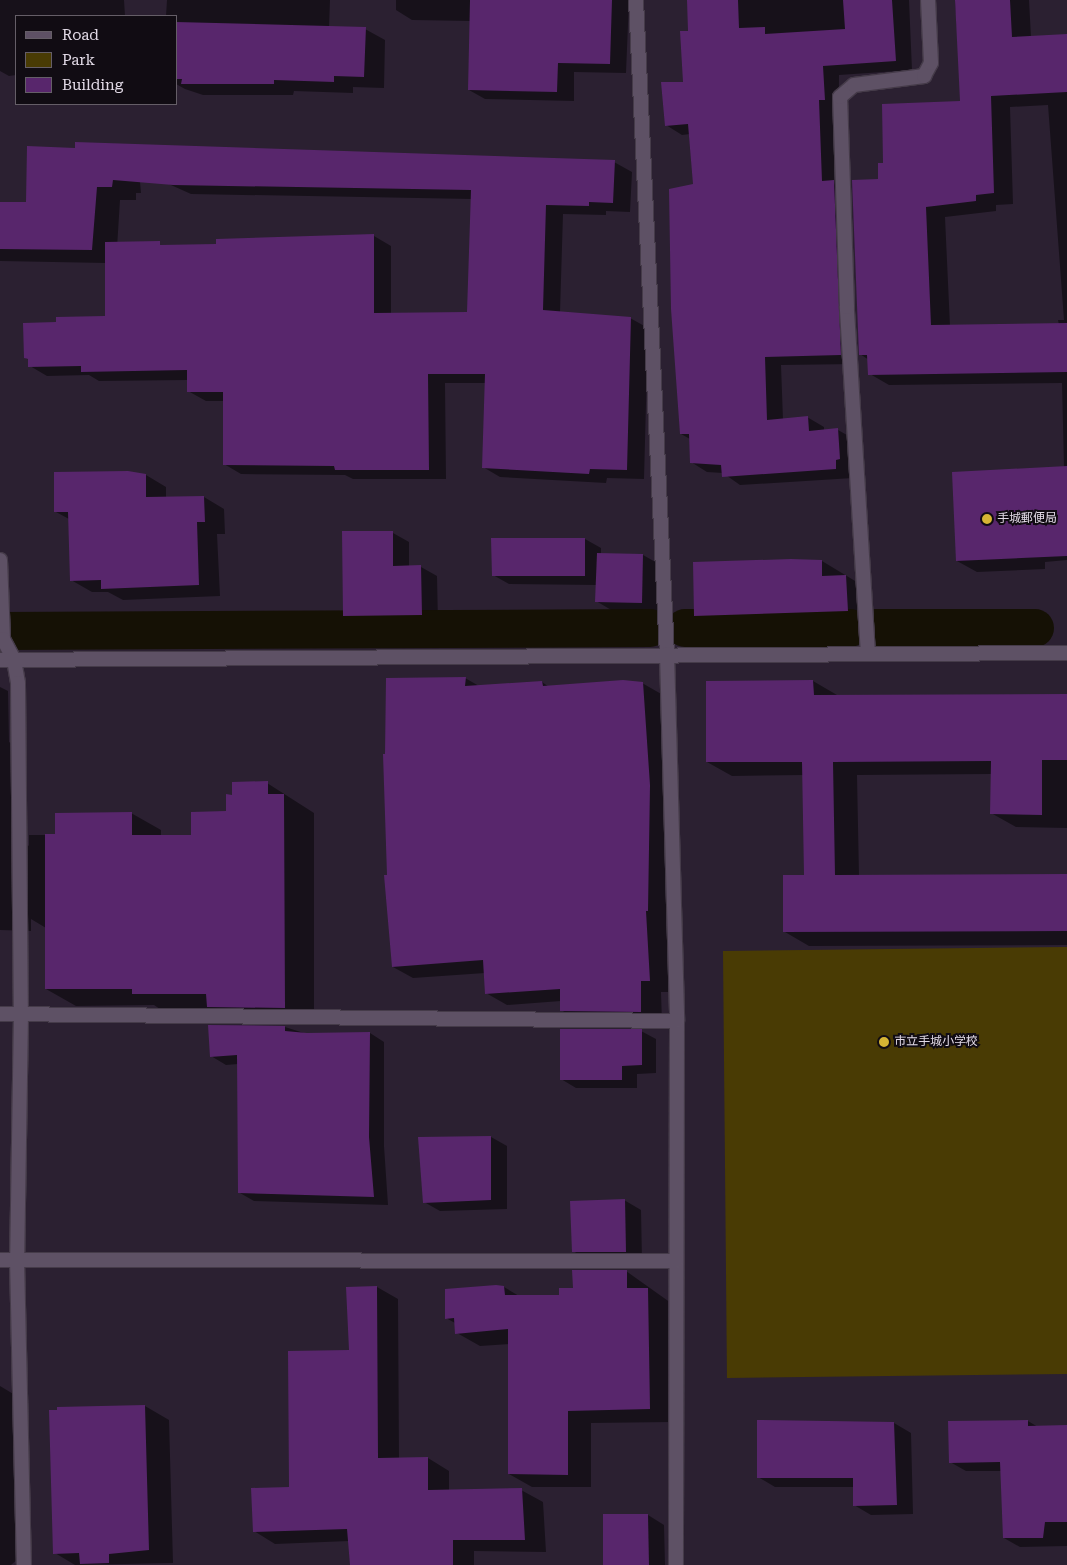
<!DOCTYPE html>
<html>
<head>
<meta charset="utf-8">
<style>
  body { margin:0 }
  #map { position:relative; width:1067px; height:1565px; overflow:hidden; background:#2b2031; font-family:"Roboto Serif","Noto Sans JP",serif }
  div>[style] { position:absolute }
  .green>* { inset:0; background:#493b04 }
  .shadow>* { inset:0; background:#0007 }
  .canal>* { height:38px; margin:-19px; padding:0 19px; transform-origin:19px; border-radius:19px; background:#151105 }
  .building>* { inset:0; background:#58266c }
  .roads { filter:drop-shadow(1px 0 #453b49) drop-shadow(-1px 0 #453b49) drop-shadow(0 1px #453b49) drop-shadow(0 -1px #453b49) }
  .minor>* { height:14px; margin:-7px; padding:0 7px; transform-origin:7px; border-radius:7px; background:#5e5165 }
  .tertiary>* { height:14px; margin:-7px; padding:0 7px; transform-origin:7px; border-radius:7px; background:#5e5165 }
  .dots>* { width:14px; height:14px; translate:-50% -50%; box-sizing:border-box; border:2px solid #110c13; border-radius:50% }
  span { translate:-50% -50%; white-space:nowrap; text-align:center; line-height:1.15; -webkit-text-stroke:4px #110c13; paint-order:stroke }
  .poi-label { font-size:12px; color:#e2dae6 }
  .left { translate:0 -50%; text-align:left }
  .legend { position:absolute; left:15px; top:15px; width:162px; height:90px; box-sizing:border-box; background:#110c13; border:1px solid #655e67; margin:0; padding:6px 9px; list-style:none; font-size:15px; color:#e2dae6 }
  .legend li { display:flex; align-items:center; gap:10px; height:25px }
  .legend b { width:25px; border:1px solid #655e67 }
</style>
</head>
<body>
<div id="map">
  <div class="green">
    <i style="clip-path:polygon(1067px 947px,1067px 1374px,727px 1378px,723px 951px)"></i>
  </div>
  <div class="shadow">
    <i style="clip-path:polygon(0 0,124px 0,125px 16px,16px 16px,16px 75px,9px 76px,0 71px)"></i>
    <i style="clip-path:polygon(167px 0,330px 0,329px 28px,365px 29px,385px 40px,384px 88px,353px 87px,353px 93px,294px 91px,293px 95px,203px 95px,185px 89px,176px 84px,176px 16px,166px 16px)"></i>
    <i style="clip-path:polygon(396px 0,629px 0,626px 73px,574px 72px,574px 101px,485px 99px,469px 90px,471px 21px,412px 20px,396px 10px)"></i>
    <i style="clip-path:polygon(688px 0,909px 0,912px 70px,839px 75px,838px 184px,850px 191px,857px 364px,781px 365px,783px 420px,807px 417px,824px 427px,824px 431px,838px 430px,854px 439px,853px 478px,740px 485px,723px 473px,707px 472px,691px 462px,690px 439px,681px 434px,694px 185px,690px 134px,682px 135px,666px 125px,684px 83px,689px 32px)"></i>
    <i style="clip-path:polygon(evenodd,955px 0,1029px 0,1031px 37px,1067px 35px,1067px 560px,1045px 562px,1045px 569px,977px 572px,957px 561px,1064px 468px,1062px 383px,889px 385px,870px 374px,869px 360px,860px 354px,879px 180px,884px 164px,962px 102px,955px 0,1048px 105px,1064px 320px,1058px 320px,1059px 325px,950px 326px,945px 217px,996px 211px,996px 205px,1013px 204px,1010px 107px,1048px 105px)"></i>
    <i style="clip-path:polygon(138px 159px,141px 193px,136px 193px,136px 200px,120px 200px,116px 264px,218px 245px,374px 236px,391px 246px,391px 314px,469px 313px,472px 199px,191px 194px,162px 181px,614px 162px,632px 172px,630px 212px,606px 211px,606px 215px,563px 214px,560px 313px,630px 318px,648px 328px,644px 479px,607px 478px,606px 483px,500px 477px,483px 467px,486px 383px,445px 383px,446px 479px,353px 479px,345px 475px,241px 474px,224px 464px,225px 401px,206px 401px,188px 391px,188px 380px,99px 381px,89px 375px,47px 376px,30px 366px,30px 360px,25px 358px,58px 323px,107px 317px,106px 263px,0 261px,0 203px,27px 204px)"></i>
    <i style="clip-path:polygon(146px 475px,166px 487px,166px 498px,204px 497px,224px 509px,225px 534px,217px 534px,220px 596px,123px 600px,108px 592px,92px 592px,71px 580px,69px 519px,56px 512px)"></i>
    <i style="clip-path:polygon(393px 533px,409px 542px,409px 567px,421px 567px,437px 576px,438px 623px,360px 624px,344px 615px)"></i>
    <i style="clip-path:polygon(585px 539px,601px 548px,601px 554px,643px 555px,659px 564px,658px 612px,613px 611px,596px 601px,597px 585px,509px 584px,493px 575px)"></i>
    <i style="clip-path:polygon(822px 561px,870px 590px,871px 624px,719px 629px,696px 615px)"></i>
    <i style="clip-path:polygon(465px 678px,479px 686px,542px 682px,549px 687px,642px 683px,663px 695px,668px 922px,666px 922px,670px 992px,661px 992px,662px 1023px,582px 1022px,561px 1010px,561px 1001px,507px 1005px,486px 993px,485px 973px,413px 978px,393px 967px,386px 755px)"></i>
    <i style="clip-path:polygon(813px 681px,837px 695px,1067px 695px,1067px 828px,1016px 827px,991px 813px,992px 774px,857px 775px,859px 876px,1067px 876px,1067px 945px,809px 946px,785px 932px,805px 877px,804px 775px,732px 776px,707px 762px)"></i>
    <i style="clip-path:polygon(0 687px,8px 691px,9px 742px,12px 744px,13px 836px,29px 846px,29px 835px,56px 835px,131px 813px,161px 830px,161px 836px,192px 836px,227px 812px,233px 796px,267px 783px,314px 813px,314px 1024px,238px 1024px,215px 1011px,163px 1011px,154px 1005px,76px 1006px,46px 989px,46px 928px,31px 919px,31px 931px,0 930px)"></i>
    <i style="clip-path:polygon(285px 1027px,307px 1034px,370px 1033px,384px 1042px,384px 1146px,388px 1205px,254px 1201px,240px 1193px,238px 1064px,226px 1065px,211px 1056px)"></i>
    <i style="clip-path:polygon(641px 1031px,656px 1039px,656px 1073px,637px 1074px,637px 1088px,576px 1088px,561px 1079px)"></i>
    <i style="clip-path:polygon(491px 1137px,507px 1146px,507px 1209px,440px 1211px,424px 1202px)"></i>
    <i style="clip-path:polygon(624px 1200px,641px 1210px,642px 1261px,590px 1261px,573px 1251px)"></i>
    <i style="clip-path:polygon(626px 1271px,671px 1303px,672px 1422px,591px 1423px,591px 1487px,532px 1487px,509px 1474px,510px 1344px,480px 1346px,457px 1333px,455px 1323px,446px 1318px,504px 1287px,519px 1296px,561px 1296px)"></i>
    <i style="clip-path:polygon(377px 1287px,398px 1299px,399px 1459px,428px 1458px,449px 1471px,449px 1491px,521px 1490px,543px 1502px,546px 1552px,474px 1551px,474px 1565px,351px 1565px,349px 1541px,275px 1544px,254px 1531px,291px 1488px)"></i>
    <i style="clip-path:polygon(0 1386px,20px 1398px,19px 1558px,11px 1565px,0 1565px)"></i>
    <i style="clip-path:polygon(145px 1406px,169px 1420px,173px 1563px,75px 1565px,55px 1553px)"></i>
    <i style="clip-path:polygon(758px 1421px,894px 1423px,911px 1433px,913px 1514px,871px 1515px,854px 1505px,854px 1487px,775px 1487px,758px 1477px)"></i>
    <i style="clip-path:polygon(1028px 1421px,1038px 1427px,1067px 1427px,1067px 1546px,1020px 1547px,1004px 1538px,1002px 1471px,966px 1471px,950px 1462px)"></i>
    <i style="clip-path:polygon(648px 1515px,664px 1525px,665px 1565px,605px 1565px)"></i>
  </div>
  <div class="canal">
    <i style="left:685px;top:628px;width:165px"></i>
    <i style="left:876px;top:628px;width:159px"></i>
    <i style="left:0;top:631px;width:650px;rotate:-0.26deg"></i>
  </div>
  <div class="building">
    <i style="clip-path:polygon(470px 0,612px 0,610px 64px,558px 63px,557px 92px,468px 90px)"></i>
    <i style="clip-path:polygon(687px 0,738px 0,739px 28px,765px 27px,765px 34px,845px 29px,843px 0,892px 0,896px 61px,823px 66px,825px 100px,819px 100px,822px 181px,834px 180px,841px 355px,765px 357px,767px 420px,808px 416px,809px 431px,838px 428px,840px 459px,836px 460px,836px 469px,722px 477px,721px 465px,690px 463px,689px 434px,680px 434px,671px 309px,669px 189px,693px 184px,688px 124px,665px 126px,661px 82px,683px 82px,680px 31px,688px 31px)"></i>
    <i style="clip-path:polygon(955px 0,1010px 0,1012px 37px,1067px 34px,1067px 92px,991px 96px,994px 193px,976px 195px,976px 201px,926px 207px,931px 325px,1067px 323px,1067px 372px,868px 375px,867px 355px,859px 355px,852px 180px,878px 179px,878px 163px,883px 163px,882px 104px,960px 101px)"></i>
    <i style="clip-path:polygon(176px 22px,366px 27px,364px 77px,334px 76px,334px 82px,274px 80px,274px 84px,181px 84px,182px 79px,176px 79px)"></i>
    <i style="clip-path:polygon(75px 142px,615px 160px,613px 203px,589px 202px,589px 206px,546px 205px,543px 310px,631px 317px,627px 470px,590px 469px,589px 474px,482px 468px,485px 374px,428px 374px,429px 470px,335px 470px,334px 466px,223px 465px,223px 392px,187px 392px,187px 370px,81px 372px,81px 366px,28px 367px,28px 359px,24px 358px,23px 323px,56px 322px,56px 317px,105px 316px,105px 242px,160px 241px,160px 245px,216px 244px,216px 239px,374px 234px,374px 313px,467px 312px,471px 190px,173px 185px,113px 180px,112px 187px,97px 187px,92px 250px,0 249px,0 202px,26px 202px,27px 146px,75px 148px)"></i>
    <i style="clip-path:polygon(1067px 466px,1067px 556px,956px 561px,952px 472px)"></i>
    <i style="clip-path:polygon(128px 471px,146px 474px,146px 497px,204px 496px,205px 522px,197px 522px,199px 585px,101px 589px,101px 580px,70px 581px,68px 512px,54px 512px,54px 472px)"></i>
    <i style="clip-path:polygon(342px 531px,393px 531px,393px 566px,421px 565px,422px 615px,343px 616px)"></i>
    <i style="clip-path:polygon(491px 538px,585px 538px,585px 576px,492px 576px)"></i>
    <i style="clip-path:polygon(597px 553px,643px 554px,642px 603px,595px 602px)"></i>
    <i style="clip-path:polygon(791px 559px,822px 560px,822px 576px,846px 575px,848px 611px,694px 616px,693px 562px)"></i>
    <i style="clip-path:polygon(466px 677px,465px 686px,542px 681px,543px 686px,623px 680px,643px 682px,650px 785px,648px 911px,646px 911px,650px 981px,641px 981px,641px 1012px,560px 1011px,560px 989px,485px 994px,483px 960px,392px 967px,384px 875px,387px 875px,383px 754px,385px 754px,386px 678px)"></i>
    <i style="clip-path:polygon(813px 680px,814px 695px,1067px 694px,1067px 760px,1042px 760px,1042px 815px,990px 814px,991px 761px,833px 762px,835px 875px,1067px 874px,1067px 931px,783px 932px,783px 875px,804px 875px,802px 762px,706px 762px,706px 681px)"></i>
    <i style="clip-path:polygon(268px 781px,268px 794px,284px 794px,285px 1008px,207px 1007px,206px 994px,132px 994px,132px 989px,45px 989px,45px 834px,55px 834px,55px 813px,132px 812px,132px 835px,191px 835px,191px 812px,226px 811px,226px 794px,232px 795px,232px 782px)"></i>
    <i style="clip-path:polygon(208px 1025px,285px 1026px,285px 1031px,307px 1033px,370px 1032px,369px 1137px,374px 1197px,238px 1193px,237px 1055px,210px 1057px)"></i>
    <i style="clip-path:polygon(560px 1029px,642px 1029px,642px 1065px,622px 1066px,622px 1080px,560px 1080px)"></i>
    <i style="clip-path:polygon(491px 1136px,491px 1200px,423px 1203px,418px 1137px)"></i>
    <i style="clip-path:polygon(625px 1199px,626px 1252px,572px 1252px,570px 1201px)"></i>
    <i style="clip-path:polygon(572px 1270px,627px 1270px,627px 1288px,648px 1288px,650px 1409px,568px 1411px,568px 1475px,508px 1474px,508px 1329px,455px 1334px,454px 1318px,445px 1319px,445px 1289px,496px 1285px,504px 1286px,505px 1295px,559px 1295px,559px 1288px,573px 1288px)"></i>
    <i style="clip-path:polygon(377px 1286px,378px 1458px,428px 1457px,428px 1490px,522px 1488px,525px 1540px,453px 1540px,453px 1565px,350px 1565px,347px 1529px,253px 1532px,251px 1488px,289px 1487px,288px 1351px,349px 1350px,346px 1287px)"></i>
    <i style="clip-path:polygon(145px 1405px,149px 1550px,109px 1554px,109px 1563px,80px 1564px,79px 1553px,53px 1554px,49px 1410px,57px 1410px,57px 1407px)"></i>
    <i style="clip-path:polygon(757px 1420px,894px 1422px,897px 1505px,853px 1506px,853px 1478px,757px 1478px)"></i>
    <i style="clip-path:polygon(1028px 1420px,1028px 1426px,1067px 1425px,1067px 1522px,1045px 1522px,1043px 1538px,1003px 1538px,1000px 1462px,949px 1463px,948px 1421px)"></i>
    <i style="clip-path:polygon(603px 1514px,648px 1514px,649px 1565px,603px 1565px)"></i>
  </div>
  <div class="roads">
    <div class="minor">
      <i style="left:636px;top:0;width:655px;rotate:87.29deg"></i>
      <i style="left:667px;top:654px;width:367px;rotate:88.4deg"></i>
      <i style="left:677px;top:1021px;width:544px;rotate:90.11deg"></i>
      <i style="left:0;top:560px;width:79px;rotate:87.8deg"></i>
      <i style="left:3px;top:639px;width:24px;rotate:62deg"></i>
      <i style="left:14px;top:660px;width:23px;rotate:80deg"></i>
      <i style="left:18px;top:683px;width:331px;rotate:89.5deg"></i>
      <i style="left:21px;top:1014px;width:246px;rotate:90.9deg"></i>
      <i style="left:17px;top:1260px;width:305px;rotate:88.7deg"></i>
      <i style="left:868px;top:654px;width:348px;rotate:-93.5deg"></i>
      <i style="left:847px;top:307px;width:210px;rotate:-91.9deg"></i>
      <i style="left:840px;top:97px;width:18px;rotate:-41deg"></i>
      <i style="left:854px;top:85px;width:71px;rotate:-7.3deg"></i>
      <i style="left:924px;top:76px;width:15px;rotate:-62deg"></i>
      <i style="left:931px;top:63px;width:63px;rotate:-92.7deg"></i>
      <i style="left:0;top:1014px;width:677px;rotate:0.59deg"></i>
      <i style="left:0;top:1260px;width:676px;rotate:0.08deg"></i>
    </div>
    <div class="tertiary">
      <i style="left:0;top:660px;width:1067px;rotate:-0.38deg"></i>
    </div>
  </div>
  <div class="dots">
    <i style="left:987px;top:519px;background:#d6b534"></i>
    <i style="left:884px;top:1042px;background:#d6b534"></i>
  </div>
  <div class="poi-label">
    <span class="left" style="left:997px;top:519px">手城郵便局</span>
    <span class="left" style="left:894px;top:1042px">市立手城小学校</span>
  </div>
  <ul class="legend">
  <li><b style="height:6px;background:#5e5165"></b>Road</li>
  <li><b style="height:14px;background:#493b04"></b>Park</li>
  <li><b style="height:14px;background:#58266c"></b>Building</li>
  </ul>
</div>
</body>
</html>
